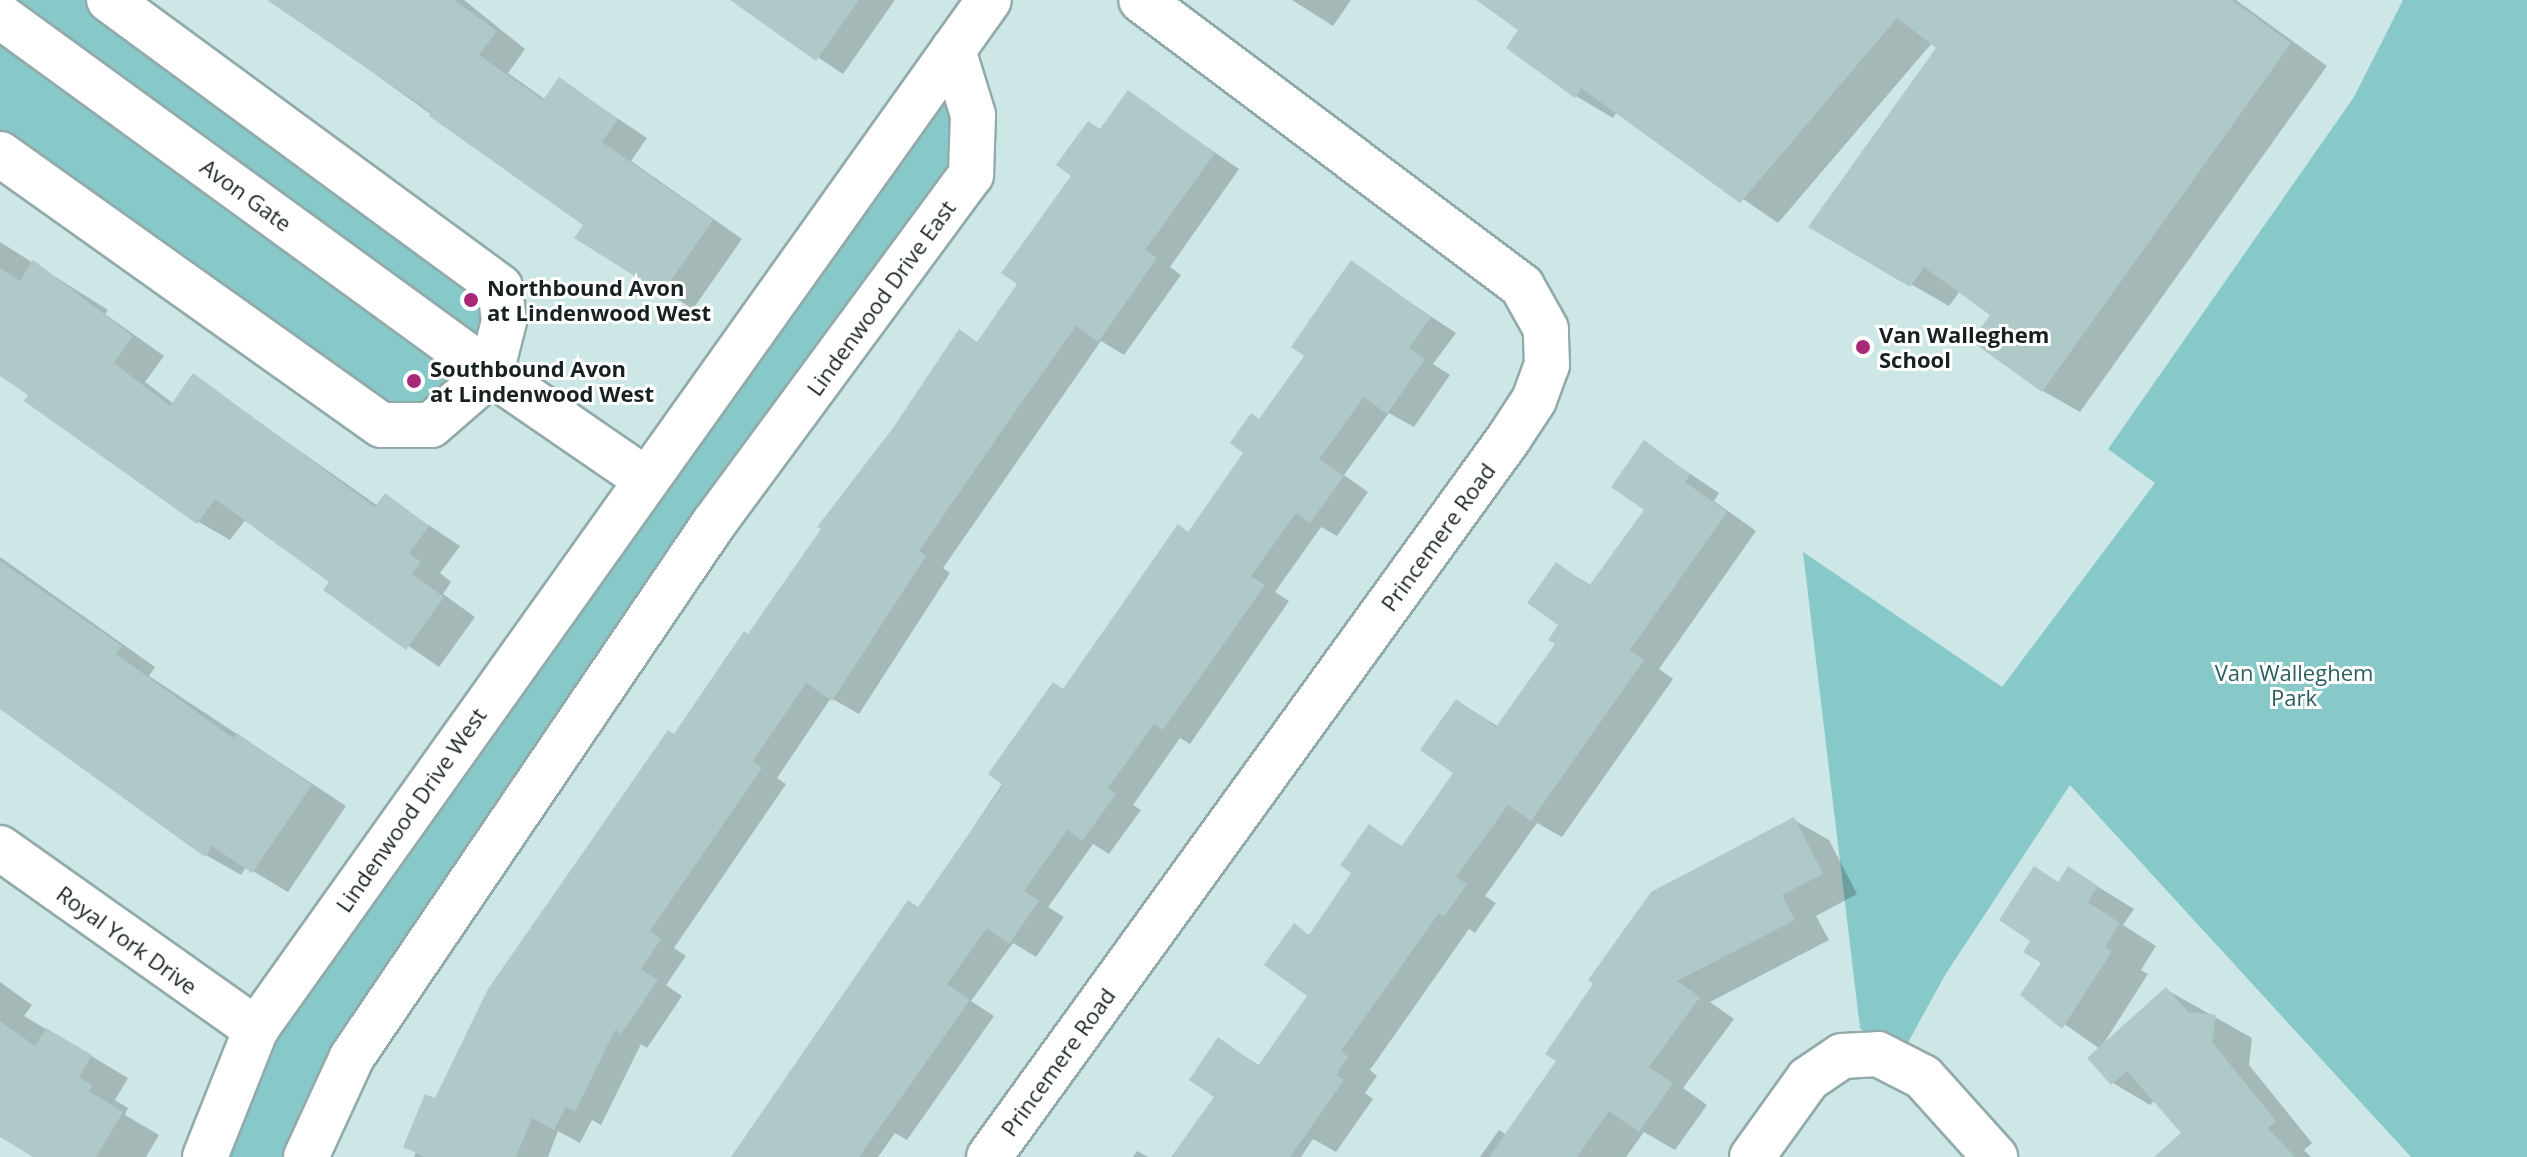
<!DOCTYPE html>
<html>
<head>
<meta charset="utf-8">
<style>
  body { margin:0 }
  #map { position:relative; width:2527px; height:1157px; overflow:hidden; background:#cde7e7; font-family:"Open Sans",sans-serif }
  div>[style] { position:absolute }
  .green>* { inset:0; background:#87c8c9 }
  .shadow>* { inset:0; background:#0003 }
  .building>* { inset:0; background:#afc8c8 }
  .roads { filter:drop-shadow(2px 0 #92aaaa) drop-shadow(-2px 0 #92aaaa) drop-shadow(0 2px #92aaaa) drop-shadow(0 -2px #92aaaa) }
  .minor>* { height:44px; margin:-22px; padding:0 22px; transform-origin:22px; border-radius:22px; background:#fff }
  .tertiary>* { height:44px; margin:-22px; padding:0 22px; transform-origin:22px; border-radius:22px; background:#fff }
  .dots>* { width:22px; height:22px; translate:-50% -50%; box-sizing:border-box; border:4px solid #fff; border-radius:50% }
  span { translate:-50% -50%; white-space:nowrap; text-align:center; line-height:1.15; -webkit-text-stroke:6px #fff; paint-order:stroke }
  .street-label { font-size:22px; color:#182121 }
  .poi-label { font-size:22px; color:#182121; font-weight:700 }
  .left { translate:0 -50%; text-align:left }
  .park-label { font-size:22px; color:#2c5e5f }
</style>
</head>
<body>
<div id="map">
  <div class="green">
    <i style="clip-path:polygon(0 0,109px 0,500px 287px,491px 373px,382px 425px,0 154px)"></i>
    <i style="clip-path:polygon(2403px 0,2527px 0,2527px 1157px,2411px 1157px,2070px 785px,1945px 975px,1894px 1068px,1860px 1028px,1803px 552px,2002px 687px,2155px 483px,2108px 449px,2354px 97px)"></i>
    <i style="clip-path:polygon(953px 50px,971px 175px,306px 1157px,205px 1157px,256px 1029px)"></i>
  </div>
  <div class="shadow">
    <i style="clip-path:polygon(272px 0,464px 0,525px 49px,508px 73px,546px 100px,560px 80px,647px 138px,631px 161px,742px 239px,693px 309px,577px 237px,585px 225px)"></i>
    <i style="clip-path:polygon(732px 0,895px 0,843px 74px)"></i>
    <i style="clip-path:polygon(1292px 0,1351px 0,1333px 26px)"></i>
    <i style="clip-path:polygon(1521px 0,2236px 0,2327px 66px,2080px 412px,2043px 391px,1993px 314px,1960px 291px,1949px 306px,1811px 227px,1938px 48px,1932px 43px,1778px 223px,1617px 112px,1613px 118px,1576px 96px,1521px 30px)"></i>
    <i style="clip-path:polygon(1128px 93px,1239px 169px,1170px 267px,1181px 275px,1124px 355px,1101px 341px,943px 568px,950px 573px,859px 714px,831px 698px,777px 778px,786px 784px,674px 948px,686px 956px,666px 985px,682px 996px,647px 1048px,641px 1044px,601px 1125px,592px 1120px,580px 1143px,558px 1131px,548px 1157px,414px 1157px,436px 1100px,675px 737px,979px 343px,1019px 284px,1074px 175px)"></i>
    <i style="clip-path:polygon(0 242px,108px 310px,105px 314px,164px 356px,145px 382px,174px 404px,193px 376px,378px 506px,385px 496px,460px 546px,440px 573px,451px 582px,443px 594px,475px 617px,439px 667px,326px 589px,332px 582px,246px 519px,230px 540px,199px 522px,0 374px)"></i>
    <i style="clip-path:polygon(1351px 263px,1456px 333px,1433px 364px,1450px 375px,1414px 427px,1389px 413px,1344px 475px,1368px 492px,1337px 536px,1321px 527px,1275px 592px,1289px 601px,1190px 744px,1180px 738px,1133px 805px,1141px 810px,1109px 854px,1093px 844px,1048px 907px,1064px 917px,1036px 957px,1013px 943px,971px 1001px,994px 1016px,907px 1140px,895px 1133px,878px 1157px,733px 1157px,919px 909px,1064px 691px,1190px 533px,1246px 452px,1260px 420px,1306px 355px)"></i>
    <i style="clip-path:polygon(1644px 443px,1719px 493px,1714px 501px,1756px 531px,1659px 669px,1673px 679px,1562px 837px,1537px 823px,1485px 896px,1496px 903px,1475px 933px,1469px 929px,1370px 1070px,1377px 1076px,1365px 1093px,1373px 1099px,1336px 1152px,1313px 1139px,1301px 1157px,1173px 1157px,1217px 1097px,1219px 1040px,1260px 1066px,1310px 996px,1294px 926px,1311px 936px,1354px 872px,1370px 827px,1403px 847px,1455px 772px,1457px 701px,1499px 727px,1558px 644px,1557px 565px,1592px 586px,1646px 510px)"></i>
    <i style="clip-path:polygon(0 557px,155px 667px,149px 676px,346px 806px,288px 892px,246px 867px,241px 875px,206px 855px,0 707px)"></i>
    <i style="clip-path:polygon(1794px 820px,1829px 840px,1857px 894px,1816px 916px,1829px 940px,1710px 1002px,1734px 1019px,1683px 1088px,1707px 1105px,1675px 1150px,1644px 1132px,1626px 1157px,1480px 1157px,1499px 1130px,1507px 1135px)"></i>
    <i style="clip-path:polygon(2069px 869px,2134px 909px,2123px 925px,2156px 946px,2141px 970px,2148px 974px,2102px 1046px,2167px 990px,2252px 1038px,2249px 1065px,2312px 1143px,2304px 1150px,2311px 1157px,2157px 1157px,2184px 1133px,2155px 1100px,2150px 1105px,2113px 1083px,2100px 1049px,2023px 995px,2044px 962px,2060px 883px)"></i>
    <i style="clip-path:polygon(0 982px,32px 1005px,24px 1016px,128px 1078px,115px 1100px,128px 1108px,125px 1115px,159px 1135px,146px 1157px,68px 1157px,0 1118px)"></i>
    <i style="clip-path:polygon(1137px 1151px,1148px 1157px,1133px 1157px)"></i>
  </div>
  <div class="building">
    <i style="clip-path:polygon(267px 0,454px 0,497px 31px,479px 55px,543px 100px,559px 77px,618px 119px,602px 142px,713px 220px,662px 293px,574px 238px,583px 225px,429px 116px,431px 112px)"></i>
    <i style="clip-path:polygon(730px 0,859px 0,816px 61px)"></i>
    <i style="clip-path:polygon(1476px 0,2232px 0,2291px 43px,2042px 392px,1971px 341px,1990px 315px,1924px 267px,1910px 287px,1808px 227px,1936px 48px,1897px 18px,1740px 203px,1581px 88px,1575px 98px,1506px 48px,1518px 30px)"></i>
    <i style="clip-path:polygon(1128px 90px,1215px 153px,1145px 250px,1157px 258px,1098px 342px,1076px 326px,1017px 409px,919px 551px,926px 556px,832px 701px,806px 683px,753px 761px,762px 768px,650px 931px,661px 939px,641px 969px,658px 980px,621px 1034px,615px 1030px,575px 1112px,566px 1107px,554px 1130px,532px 1118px,516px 1157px,425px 1157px,403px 1147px,425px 1094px,435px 1098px,488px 989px,668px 730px,674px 734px,744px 631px,748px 634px,821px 529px,817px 527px,893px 428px,959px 329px,977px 342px,1017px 284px,1001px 273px,1071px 176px,1056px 165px,1088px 121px,1100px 129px)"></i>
    <i style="clip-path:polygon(33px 260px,133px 336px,114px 363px,170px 406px,193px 373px,375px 507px,385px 493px,429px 526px,409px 553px,421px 562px,412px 574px,444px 597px,406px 650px,323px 590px,329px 582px,215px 499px,197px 524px,24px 401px,28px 395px,0 376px,0 268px,20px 281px)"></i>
    <i style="clip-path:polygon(1351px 260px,1431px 317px,1409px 348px,1425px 359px,1387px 414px,1364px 397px,1319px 459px,1344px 476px,1310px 523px,1296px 513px,1251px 576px,1265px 585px,1163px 730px,1154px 724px,1108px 788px,1116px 794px,1082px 841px,1067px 830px,1024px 891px,1039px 901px,1009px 944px,987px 928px,947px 984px,970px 1000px,859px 1157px,731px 1157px,908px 900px,918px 907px,1003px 785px,988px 774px,1053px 682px,1063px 689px,1178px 524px,1188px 532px,1243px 453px,1230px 443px,1251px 413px,1259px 419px,1304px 356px,1291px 347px)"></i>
    <i style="clip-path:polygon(1644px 440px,1690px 474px,1685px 482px,1727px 512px,1630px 650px,1644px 660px,1531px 821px,1508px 805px,1456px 877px,1467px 884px,1444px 917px,1439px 913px,1341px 1051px,1348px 1057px,1336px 1075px,1344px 1080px,1290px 1157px,1171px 1157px,1214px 1097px,1189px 1080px,1218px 1037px,1258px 1066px,1307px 996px,1264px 965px,1294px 923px,1309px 935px,1351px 873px,1340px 865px,1369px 824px,1401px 847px,1453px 773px,1420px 750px,1456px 699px,1496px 727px,1555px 644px,1548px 640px,1558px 625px,1527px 603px,1556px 562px,1589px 586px,1644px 510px,1611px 487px)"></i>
    <i style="clip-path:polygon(0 561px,122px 646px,116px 654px,233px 738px,237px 733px,312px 785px,252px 873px,212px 846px,205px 857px,0 709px)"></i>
    <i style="clip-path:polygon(1794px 817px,1823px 874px,1782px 895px,1795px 920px,1677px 981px,1700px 997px,1649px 1067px,1673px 1083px,1639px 1132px,1609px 1111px,1577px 1157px,1489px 1157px,1556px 1061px,1545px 1054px,1593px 984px,1588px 980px,1651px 892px)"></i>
    <i style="clip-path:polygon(2034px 866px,2058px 882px,2068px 866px,2098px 886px,2088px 902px,2120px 923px,2105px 947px,2112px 951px,2062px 1029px,2020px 995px,2041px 963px,2023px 952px,2030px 941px,1999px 920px)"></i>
    <i style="clip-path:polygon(2166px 987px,2188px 1012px,2216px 1015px,2212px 1042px,2276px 1121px,2268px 1128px,2295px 1157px,2154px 1157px,2181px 1133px,2127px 1071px,2111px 1085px,2087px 1058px)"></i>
    <i style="clip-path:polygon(0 1021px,35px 1046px,46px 1028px,92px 1055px,79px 1077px,92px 1085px,89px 1091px,123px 1112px,96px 1157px,33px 1157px,0 1137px)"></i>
  </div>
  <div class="roads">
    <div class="minor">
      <i style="left:0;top:154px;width:468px;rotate:35.4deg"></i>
      <i style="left:382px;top:425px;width:49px"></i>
      <i style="left:431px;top:425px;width:79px;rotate:-40.9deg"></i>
      <i style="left:491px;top:373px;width:54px;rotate:-76deg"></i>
      <i style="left:504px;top:321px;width:34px;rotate:-97deg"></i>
      <i style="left:500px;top:287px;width:485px;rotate:-143.7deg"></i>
      <i style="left:0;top:848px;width:314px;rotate:35.3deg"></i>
      <i style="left:306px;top:1157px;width:110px;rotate:-65.3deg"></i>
      <i style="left:352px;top:1057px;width:645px;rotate:-55.87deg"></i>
      <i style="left:714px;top:523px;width:433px;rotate:-53.6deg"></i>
      <i style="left:971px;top:175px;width:60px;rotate:-88.1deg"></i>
      <i style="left:973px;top:115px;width:68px;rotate:-107.1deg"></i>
      <i style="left:989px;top:1157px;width:887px;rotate:-54.12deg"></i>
      <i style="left:1509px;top:438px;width:45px;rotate:-56.7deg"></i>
      <i style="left:1534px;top:400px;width:37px;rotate:-70deg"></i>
      <i style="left:1547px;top:365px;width:36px;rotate:-92deg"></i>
      <i style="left:1546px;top:329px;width:49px;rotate:-119.2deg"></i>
      <i style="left:1522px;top:286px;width:476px;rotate:-143.1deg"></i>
      <i style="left:1752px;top:1157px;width:96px;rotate:-54.3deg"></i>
      <i style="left:1808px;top:1079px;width:41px;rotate:-34.1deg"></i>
      <i style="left:1842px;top:1056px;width:36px;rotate:-3deg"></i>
      <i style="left:1878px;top:1054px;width:51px;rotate:27.1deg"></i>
      <i style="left:1923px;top:1077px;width:108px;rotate:48deg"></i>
    </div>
    <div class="tertiary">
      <i style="left:0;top:16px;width:607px;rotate:36.02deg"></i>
      <i style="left:491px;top:373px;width:187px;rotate:34.5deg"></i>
      <i style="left:205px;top:1157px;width:138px;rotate:-68.3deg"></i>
      <i style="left:256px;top:1029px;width:1263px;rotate:-54.54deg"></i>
    </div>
  </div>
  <div class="dots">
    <i style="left:471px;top:300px;background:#a8297a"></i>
    <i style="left:1863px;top:347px;background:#a8297a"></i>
    <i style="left:414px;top:381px;background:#a8297a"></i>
  </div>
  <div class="street-label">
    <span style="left:246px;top:195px;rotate:36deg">Avon Gate</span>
    <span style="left:881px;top:298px;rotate:-54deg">Lindenwood Drive East</span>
    <span style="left:1438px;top:537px;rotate:-54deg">Princemere Road</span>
    <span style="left:411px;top:810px;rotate:-55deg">Lindenwood Drive West</span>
    <span style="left:127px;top:940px;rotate:36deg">Royal York Drive</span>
    <span style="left:1058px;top:1062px;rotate:-54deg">Princemere Road</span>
  </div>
  <div class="poi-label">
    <span class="left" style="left:487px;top:300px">Northbound Avon<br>at Lindenwood West</span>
    <span class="left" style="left:1879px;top:347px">Van Walleghem<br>School</span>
    <span class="left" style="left:430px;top:381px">Southbound Avon<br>at Lindenwood West</span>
  </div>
  <div class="park-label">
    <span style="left:2294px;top:685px">Van Walleghem<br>Park</span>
  </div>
</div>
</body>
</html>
